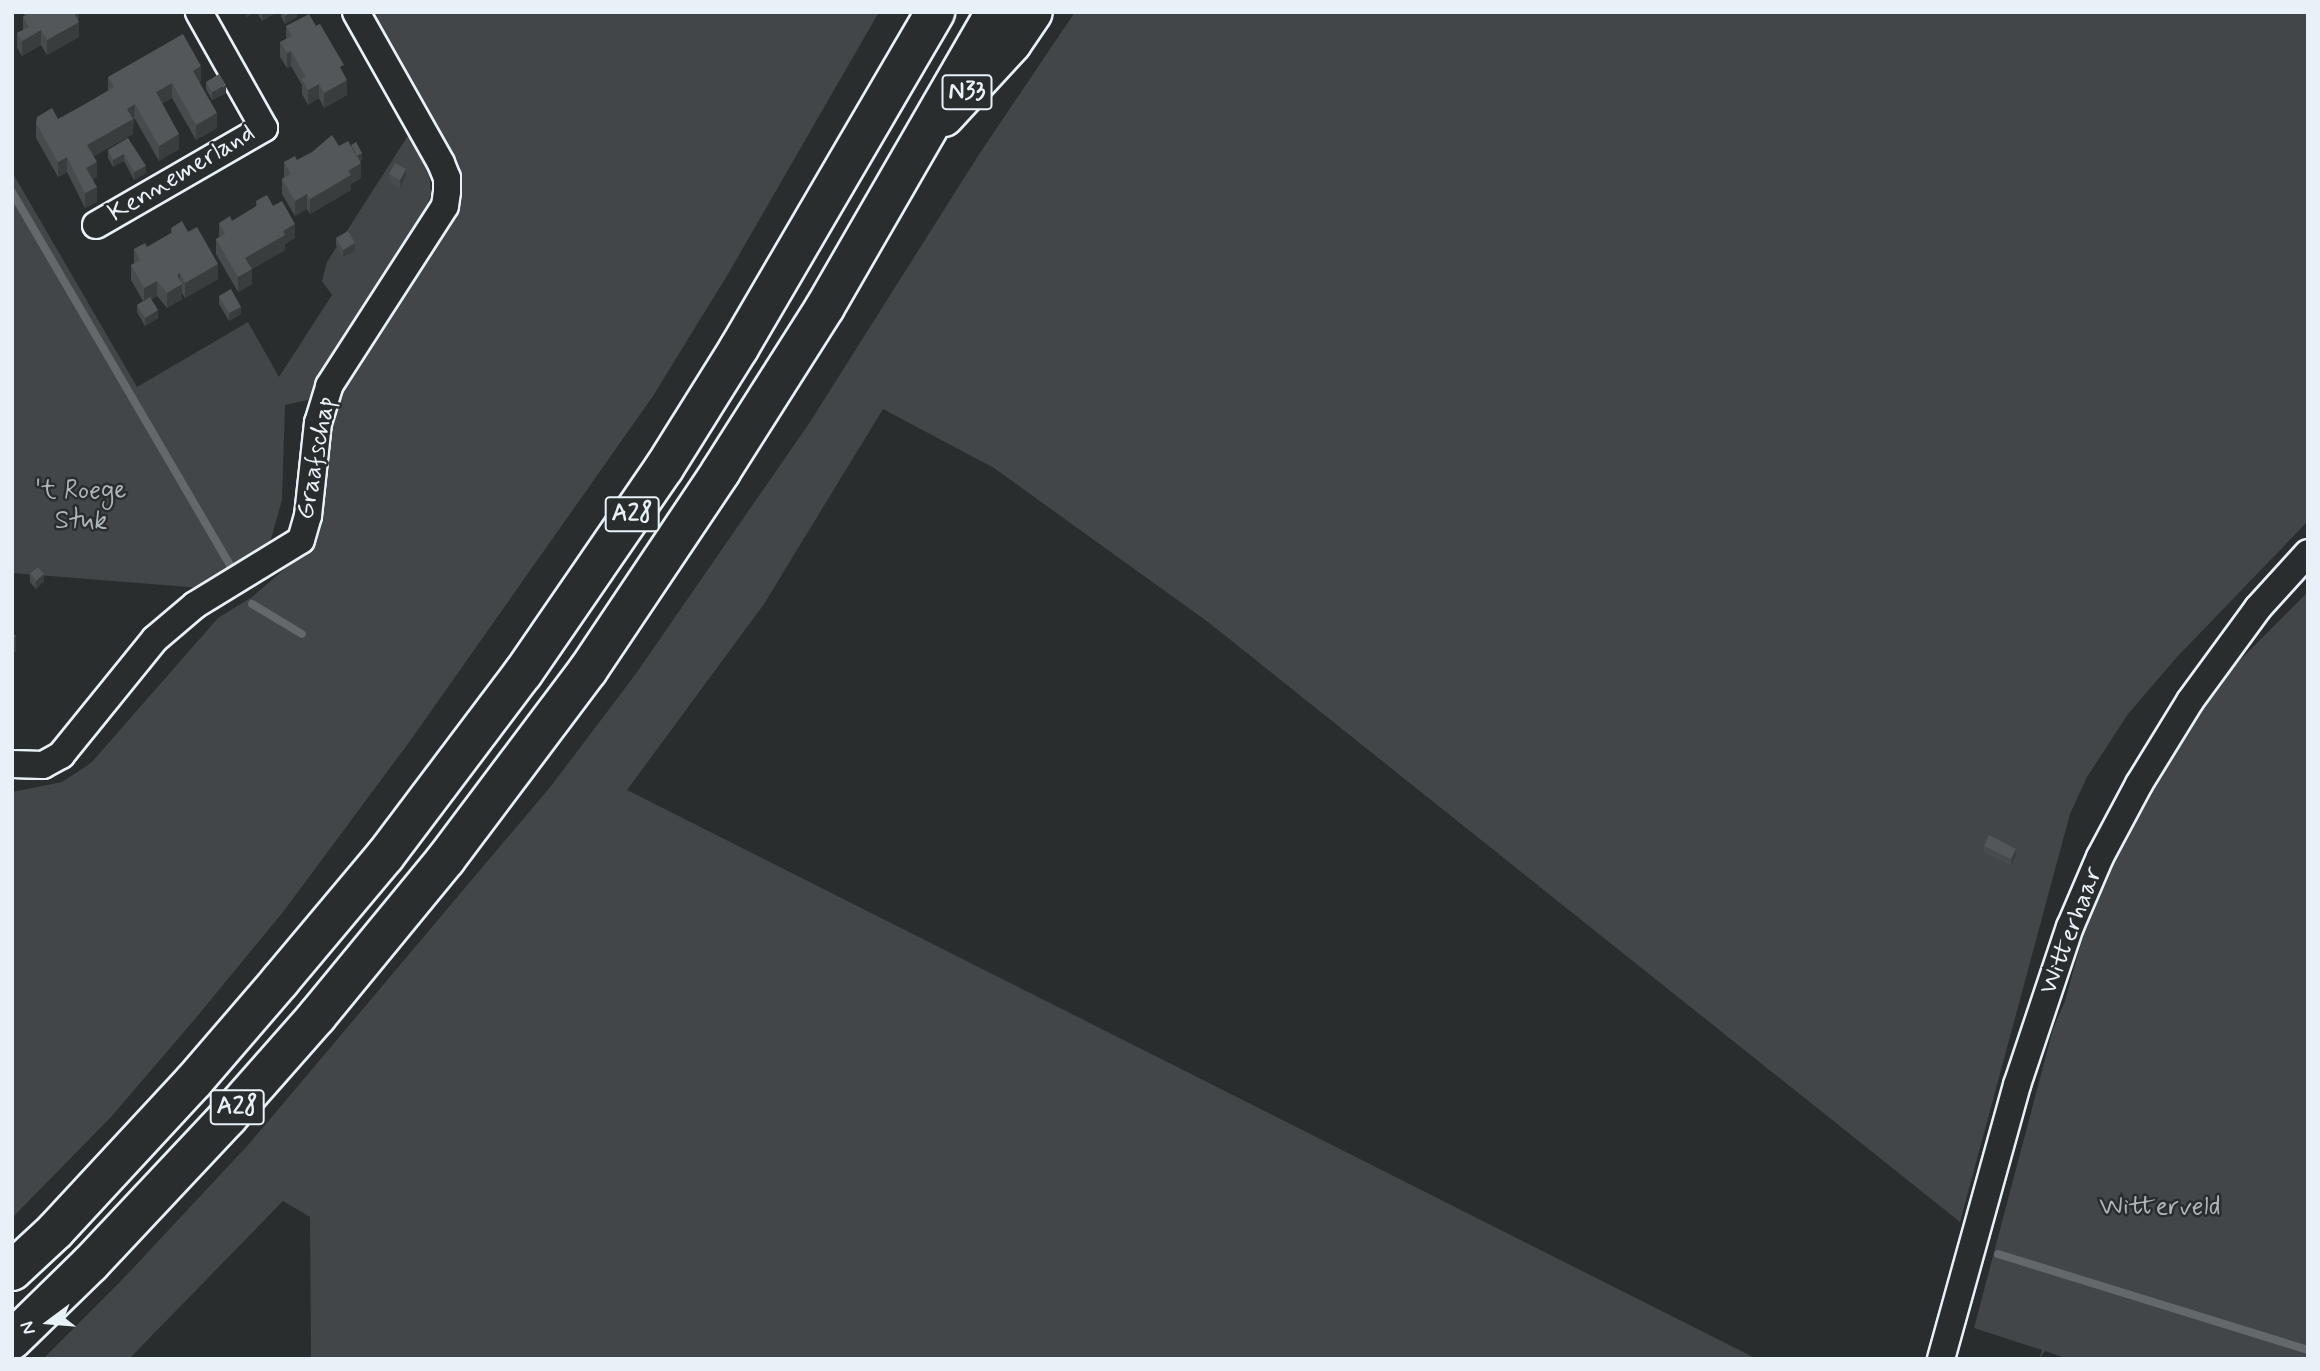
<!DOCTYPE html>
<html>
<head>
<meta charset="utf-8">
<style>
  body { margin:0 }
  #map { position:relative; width:2320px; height:1371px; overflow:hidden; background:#2a2d2e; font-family:Mynerve,sans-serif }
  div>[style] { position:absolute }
  .green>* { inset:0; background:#424648 }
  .stream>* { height:8px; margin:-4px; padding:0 4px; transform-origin:4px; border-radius:4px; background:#63686b }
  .roads { filter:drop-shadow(2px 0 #e8f1f8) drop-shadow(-2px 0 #e8f1f8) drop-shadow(0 2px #e8f1f8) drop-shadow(0 -2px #e8f1f8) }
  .minor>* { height:26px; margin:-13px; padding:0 13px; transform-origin:13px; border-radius:13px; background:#2a2d2e }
  .trunk>* { height:38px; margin:-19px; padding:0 19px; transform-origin:19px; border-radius:19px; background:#2a2d2e }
  .motorway>* { height:38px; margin:-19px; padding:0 19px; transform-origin:19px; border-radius:19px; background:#2a2d2e }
  .wall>* { inset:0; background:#474b4d }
  .shaded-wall>* { inset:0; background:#3a3d3e }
  .building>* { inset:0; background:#535759 }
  span { translate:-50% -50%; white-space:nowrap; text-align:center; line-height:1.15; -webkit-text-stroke:5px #2a2d2e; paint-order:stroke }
  .shield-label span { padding:2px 5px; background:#2a2d2e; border:2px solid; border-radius:5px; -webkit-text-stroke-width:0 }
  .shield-label { font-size:24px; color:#e8f1f8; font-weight:700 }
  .street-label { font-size:26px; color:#e8f1f8 }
  .park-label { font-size:26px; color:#aeb5ba }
  .frame { position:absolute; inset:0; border:14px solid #e8f1f8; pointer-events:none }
  .north { position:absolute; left:14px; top:1287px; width:70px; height:70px; -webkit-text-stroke:5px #2a2d2e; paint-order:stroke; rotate:254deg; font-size:19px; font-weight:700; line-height:28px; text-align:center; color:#e8f1f8 }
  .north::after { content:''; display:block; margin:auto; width:24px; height:32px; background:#e8f1f8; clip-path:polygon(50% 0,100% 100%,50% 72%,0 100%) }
</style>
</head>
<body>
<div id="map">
  <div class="green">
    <i style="clip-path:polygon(367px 12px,879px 12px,728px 274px,653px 396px,410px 741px,283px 912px,195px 1019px,111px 1117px,12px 1218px,12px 792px,62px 782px,91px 763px,218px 618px,252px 597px,302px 554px,316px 534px,322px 517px,330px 408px,449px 213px)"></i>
    <i style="clip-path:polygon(1075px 12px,2308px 12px,2308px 521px,2177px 657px,2128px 714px,2087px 777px,2070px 814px,1960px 1222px,1208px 622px,994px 468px,883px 409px,764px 604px,627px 790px,1757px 1359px,311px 1359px,310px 1217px,283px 1201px,129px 1359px,43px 1359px,121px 1281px,249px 1144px,551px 786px,635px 675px,810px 422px,978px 156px)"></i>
    <i style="clip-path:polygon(411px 131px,429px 173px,431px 193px,427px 206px,334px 350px,308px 400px,285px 405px,282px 500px,269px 546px,202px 588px,12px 573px,12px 172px,137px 387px,248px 322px,279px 377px,332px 295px,322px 281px,327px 262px)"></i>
    <i style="clip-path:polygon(2308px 592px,2308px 1359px,2068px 1359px,2045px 1351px,2039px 1359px,2042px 1350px,1974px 1328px,2053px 1029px,2065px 1001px,2109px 841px,2166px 734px)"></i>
  </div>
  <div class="stream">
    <i style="left:12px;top:192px;width:434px;rotate:59.7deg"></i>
    <i style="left:252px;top:604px;width:58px;rotate:31deg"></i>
    <i style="left:1998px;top:1254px;width:325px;rotate:17.2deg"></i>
  </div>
  <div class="roads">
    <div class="minor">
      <i style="left:96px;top:225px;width:194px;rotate:-30deg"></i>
      <i style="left:264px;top:128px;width:133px;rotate:-119.3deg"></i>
      <i style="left:12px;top:764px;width:31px;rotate:2deg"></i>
      <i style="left:43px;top:765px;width:21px;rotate:-29deg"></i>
      <i style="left:61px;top:755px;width:149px;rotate:-51deg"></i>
      <i style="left:155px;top:639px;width:52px;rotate:-40.4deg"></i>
      <i style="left:195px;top:605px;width:124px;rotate:-31.5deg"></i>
      <i style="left:301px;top:540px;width:25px;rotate:-74deg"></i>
      <i style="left:308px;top:516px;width:94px;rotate:-83.9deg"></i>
      <i style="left:318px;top:423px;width:39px;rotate:-73deg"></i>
      <i style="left:329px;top:386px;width:214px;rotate:-57.2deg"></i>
      <i style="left:445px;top:206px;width:15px;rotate:-82deg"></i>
      <i style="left:447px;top:191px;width:13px;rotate:-90deg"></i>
      <i style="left:447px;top:178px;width:16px;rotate:-112deg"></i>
      <i style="left:441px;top:163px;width:173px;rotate:-119.4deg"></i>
      <i style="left:1941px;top:1359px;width:284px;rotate:-74.5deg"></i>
      <i style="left:2017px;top:1085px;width:167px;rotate:-71.5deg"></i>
      <i style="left:2070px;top:927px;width:76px;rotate:-66.8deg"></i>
      <i style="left:2100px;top:857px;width:83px;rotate:-61.9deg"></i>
      <i style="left:2139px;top:784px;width:97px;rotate:-58.4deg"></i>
      <i style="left:2190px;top:701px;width:115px;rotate:-53.8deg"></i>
      <i style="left:2258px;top:608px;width:74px;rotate:-47.7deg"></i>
    </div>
    <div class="trunk">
      <i style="left:944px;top:117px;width:100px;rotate:-47.4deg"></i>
      <i style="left:1012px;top:43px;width:37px;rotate:-56deg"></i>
    </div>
    <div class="motorway">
      <i style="left:12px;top:1271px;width:59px;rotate:-42.9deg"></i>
      <i style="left:55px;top:1231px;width:205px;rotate:-47.2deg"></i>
      <i style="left:194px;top:1081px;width:132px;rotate:-49.3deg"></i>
      <i style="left:280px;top:981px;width:163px;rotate:-50deg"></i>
      <i style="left:385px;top:856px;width:229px;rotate:-53deg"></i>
      <i style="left:523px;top:673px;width:249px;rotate:-55.5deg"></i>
      <i style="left:664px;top:468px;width:142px;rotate:-58deg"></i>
      <i style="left:739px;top:348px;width:389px;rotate:-59.7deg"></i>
      <i style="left:12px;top:1340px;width:110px;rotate:-44.3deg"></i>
      <i style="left:91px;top:1263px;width:200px;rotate:-46.8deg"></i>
      <i style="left:228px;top:1117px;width:135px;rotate:-48.6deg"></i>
      <i style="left:317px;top:1016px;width:203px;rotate:-50.6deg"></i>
      <i style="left:446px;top:859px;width:236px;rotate:-53.1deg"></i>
      <i style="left:588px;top:670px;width:239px;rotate:-56.2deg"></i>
      <i style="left:721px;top:471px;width:194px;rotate:-57.6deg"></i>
      <i style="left:825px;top:307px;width:340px;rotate:-60deg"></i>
    </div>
  </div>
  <div class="wall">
    <i style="clip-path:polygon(22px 12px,79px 12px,79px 19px,78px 20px,79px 37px,47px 55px,41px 45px,22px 56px,17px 48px,17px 33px,23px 30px,23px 17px,25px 16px)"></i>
    <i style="clip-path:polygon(257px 12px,277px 12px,262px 21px)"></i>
    <i style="clip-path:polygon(281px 12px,297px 12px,297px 17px,285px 24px,281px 16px)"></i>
    <i style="clip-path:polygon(286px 26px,344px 75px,347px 95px,324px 108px,319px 98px,308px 105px,302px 94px,302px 85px,291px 66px,287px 68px,280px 57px,280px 42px,286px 39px)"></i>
    <i style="clip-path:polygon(108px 77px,201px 81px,199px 82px,217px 128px,196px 140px,172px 98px,162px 103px,179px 149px,159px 161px,135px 119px,133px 120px,133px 134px,94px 156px,97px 177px,93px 179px,97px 202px,85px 208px,67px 172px,58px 177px,36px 138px,36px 123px,58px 119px,108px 91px)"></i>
    <i style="clip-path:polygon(206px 82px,226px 93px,212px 100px,206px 89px)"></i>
    <i style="clip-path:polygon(128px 138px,146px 173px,134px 180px,124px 161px,113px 167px,108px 158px,108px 150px)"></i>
    <i style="clip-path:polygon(339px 146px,362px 160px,360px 161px,361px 178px,351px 184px,351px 190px,310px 214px,307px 209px,295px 216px,282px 194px,282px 179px,284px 177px,284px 162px,297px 160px)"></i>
    <i style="clip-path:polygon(389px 174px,406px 176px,400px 188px,389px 182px)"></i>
    <i style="clip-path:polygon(256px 201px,273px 206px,295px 238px,285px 244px,285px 250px,252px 269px,252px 284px,238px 292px,216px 254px,216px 239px,219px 237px,219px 223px,232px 221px,256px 207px)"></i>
    <i style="clip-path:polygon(171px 228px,218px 279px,185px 298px,182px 293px,182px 299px,167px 308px,157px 296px,151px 299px,158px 318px,145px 326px,137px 312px,137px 305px,143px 301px,131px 280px,131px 265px,134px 264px,134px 249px,147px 247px,171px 233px)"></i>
    <i style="clip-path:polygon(336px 238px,355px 251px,343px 257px,336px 245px)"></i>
    <i style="clip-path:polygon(219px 296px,241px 314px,229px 321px,219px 304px)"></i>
    <i style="clip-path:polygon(30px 574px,44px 581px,36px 589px,30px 582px)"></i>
    <i style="clip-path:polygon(1984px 846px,2016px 856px,2011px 866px,1984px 853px)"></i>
  </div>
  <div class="shaded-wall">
    <i style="clip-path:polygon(72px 12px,79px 12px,79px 19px,72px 24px)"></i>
    <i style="clip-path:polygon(246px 12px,255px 12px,246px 18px)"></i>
    <i style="clip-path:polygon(262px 12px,277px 12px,262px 21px)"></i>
    <i style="clip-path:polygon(292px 12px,297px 12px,297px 17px,285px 24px,285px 16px)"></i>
    <i style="clip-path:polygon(79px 22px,79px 37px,47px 55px,47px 40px)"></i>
    <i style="clip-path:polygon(41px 30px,41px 45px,22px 56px,22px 41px)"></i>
    <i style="clip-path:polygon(291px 51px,291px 66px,287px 68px,287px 53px)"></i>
    <i style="clip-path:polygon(201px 66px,201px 81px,193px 86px,193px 71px)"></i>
    <i style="clip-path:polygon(347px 80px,347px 95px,324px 108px,324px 93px)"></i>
    <i style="clip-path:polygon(172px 83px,172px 98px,156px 107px,156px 92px)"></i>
    <i style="clip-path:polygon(319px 84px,319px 98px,308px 105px,308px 90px)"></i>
    <i style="clip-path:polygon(226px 85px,226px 93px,212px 100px,212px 92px)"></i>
    <i style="clip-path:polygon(135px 104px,133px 134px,87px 160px,87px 145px,127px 109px)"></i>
    <i style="clip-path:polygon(217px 113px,217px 128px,196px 140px,196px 125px)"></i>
    <i style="clip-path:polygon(179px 134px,179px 149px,159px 161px,159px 146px)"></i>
    <i style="clip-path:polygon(362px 153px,362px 160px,353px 165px,353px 158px)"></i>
    <i style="clip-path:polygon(124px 154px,124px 161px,113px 167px,113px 160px)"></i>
    <i style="clip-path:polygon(67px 157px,67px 172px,58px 177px,58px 162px)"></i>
    <i style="clip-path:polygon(97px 162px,97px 177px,86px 183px,86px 168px)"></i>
    <i style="clip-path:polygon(361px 163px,361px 178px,351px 184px,351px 190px,310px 214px,310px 199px,348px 171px)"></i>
    <i style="clip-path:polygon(146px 166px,146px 173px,134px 180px,134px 172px)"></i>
    <i style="clip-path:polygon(406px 169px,406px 176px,400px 188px,400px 180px)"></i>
    <i style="clip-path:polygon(97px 187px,97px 202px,85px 208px,85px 193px)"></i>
    <i style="clip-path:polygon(307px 194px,307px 209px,295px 216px,295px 201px)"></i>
    <i style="clip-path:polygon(295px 224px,295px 238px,285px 244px,285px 250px,252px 269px,252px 284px,238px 292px,238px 277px,245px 258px,283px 231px)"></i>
    <i style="clip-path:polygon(355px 243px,355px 251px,343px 257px,343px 250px)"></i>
    <i style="clip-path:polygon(218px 264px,218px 279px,185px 298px,185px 283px)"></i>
    <i style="clip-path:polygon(180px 273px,180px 285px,182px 284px,182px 299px,167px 308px,167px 293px,177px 275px)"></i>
    <i style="clip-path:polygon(157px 281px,157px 296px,144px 303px,144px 288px)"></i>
    <i style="clip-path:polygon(241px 307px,241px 314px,229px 321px,229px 313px)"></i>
    <i style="clip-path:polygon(158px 310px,158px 318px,145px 326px,145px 318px)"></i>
    <i style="clip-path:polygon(44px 574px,44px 581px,36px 589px,36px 581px)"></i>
    <i style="clip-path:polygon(16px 636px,16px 651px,12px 655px,12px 640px)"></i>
    <i style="clip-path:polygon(2016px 849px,2016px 856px,2011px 866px,2011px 859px)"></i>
  </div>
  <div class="building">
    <i style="clip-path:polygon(74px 12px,79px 22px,47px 40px,41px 30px,22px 41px,17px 33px,29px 27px,23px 17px,31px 12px)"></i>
    <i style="clip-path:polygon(283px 12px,292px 12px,285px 16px)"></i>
    <i style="clip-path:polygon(309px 14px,316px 26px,320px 24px,344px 65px,340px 67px,347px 80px,324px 93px,319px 84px,308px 90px,302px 79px,306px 77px,291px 51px,287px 53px,280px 42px,292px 36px,286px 26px)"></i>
    <i style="clip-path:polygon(183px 34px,201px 66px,193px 71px,217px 113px,196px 125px,172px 83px,156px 92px,179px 134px,159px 146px,135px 104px,127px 109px,133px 119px,87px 145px,97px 162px,86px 168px,97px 187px,85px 193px,67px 157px,58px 162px,36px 123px,37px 117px,52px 108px,58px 119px,77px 109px,114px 87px,108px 77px)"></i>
    <i style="clip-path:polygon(219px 74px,226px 85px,212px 92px,206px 82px)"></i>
    <i style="clip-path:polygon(332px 135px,339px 146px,348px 141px,361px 163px,348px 171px,351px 175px,310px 199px,307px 194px,295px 201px,282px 179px,291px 174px,284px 162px,295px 156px,297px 160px,312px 152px)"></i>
    <i style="clip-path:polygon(128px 138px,146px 166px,134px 172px,124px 154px,113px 160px,108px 150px)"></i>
    <i style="clip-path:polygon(356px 142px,362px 153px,357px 156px,351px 145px)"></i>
    <i style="clip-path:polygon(395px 163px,406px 169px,400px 180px,389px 174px)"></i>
    <i style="clip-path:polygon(267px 195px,273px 206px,282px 201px,295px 224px,283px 231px,285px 235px,245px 258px,252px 269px,238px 277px,216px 239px,225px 234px,219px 223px,230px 216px,232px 221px,258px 205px,256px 201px)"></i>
    <i style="clip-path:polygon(182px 221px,188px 232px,197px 227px,218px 264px,185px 283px,180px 273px,177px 275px,182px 284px,167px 293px,157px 281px,144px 288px,131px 265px,140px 260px,134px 249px,145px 243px,147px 247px,173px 232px,171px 228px)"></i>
    <i style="clip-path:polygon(348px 231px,355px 243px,343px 250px,336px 238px)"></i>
    <i style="clip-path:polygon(231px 289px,241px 307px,229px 313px,219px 296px)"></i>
    <i style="clip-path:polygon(150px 297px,158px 310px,145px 318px,137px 305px)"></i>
    <i style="clip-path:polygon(38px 567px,44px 574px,36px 581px,30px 574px)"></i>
    <i style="clip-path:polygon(12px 632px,16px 636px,12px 640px)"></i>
    <i style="clip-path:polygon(1989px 835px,2016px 849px,2011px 859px,1984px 846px)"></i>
  </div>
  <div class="shield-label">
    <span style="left:967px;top:92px">N33</span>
    <span style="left:632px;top:514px">A28</span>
    <span style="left:237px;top:1107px">A28</span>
  </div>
  <div class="street-label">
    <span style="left:182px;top:174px;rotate:-31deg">Kennemerland</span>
    <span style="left:317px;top:458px;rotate:-80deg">Graafschap</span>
    <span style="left:2072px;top:931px;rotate:-69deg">Witterhaar</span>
  </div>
  <div class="park-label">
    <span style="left:81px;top:507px">'t Roege<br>Stuk</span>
    <span style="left:2160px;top:1208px">Witterveld</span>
  </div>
  <div class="frame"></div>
  <div class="north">N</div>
</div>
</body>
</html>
